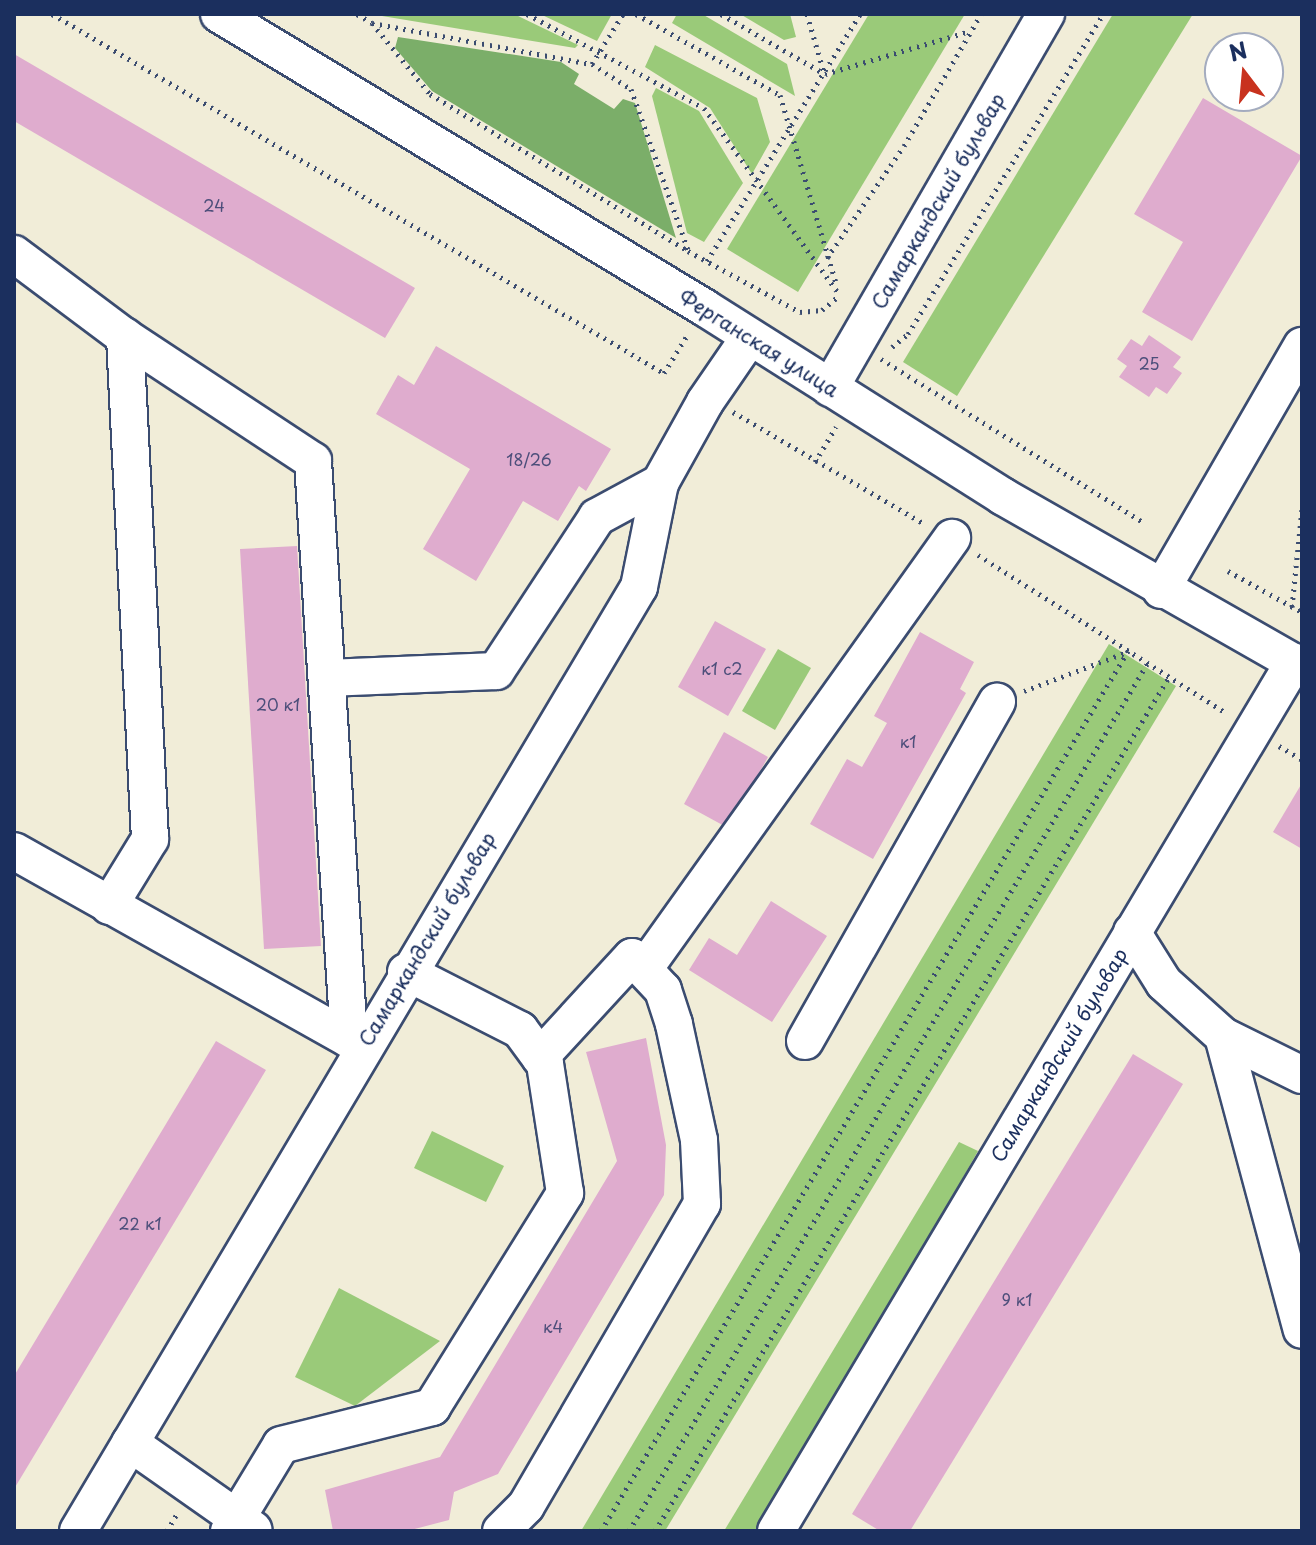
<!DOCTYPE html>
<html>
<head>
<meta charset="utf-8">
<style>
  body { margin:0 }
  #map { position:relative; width:1316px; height:1545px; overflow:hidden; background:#f1edd8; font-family:"Playpen Sans",sans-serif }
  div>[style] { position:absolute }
  .green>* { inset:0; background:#9aca79 }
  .forest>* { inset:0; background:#7bae69 }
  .building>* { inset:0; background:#dfacce }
  .path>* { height:5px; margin-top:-2.5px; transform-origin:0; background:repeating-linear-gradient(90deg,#3b4c70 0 2px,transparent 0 8px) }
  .roads { filter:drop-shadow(2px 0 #3b4c70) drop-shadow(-2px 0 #3b4c70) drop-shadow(0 2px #3b4c70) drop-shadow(0 -2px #3b4c70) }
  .minor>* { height:36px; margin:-18px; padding:0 18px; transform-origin:18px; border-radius:18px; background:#fff }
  span { translate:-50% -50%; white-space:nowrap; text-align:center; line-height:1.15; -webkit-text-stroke:6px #fff; paint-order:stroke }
  .number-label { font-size:16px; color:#4c4e7a }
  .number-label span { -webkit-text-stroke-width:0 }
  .street-label { font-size:20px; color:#1b2f5e }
  .frame { position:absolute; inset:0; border:16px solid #1b2f5e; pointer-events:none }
  .north { position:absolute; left:1204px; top:32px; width:80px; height:80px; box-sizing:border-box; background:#fff; border:2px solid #a4acbf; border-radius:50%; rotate:344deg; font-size:22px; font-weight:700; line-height:32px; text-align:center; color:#1b2f5e }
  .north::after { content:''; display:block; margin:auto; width:28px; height:36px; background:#c8321e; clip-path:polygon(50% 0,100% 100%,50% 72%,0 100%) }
</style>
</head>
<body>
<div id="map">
  <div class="green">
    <i style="clip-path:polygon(370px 14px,514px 14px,578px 45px,575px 48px)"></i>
    <i style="clip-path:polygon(540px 14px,612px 14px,597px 41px)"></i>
    <i style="clip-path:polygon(677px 14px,702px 14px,787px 64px,795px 96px,672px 23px)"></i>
    <i style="clip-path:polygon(740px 14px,790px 14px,796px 37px,784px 40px)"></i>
    <i style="clip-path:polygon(869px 14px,965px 14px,798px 292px,727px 249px)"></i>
    <i style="clip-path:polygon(1113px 14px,1193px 14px,957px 396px,903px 362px)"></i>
    <i style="clip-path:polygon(655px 45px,757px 98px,770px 142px,752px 174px,710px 108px,645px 67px)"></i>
    <i style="clip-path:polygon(656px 88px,699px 111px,743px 183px,704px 242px,687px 233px,652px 96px)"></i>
    <i style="clip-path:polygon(1109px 644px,1176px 686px,665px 1531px,581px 1531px)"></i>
    <i style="clip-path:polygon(778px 649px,811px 668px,775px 730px,742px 711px)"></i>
    <i style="clip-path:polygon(432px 1131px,504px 1166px,486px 1202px,414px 1168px)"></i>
    <i style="clip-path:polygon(959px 1142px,978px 1151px,764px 1531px,724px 1531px)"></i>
    <i style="clip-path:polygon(339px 1288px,440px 1341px,355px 1406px,295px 1377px)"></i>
  </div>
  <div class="forest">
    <i style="clip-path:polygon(398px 37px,561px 62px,579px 74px,574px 84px,614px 109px,623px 99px,635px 103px,676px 238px,432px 91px,395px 48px)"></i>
  </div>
  <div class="building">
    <i style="clip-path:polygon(14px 54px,415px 288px,385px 338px,14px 121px)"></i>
    <i style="clip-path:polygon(1203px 98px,1302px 156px,1192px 341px,1142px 312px,1183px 242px,1134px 214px)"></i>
    <i style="clip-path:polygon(1149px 335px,1181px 357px,1173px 367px,1182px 373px,1167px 394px,1156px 387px,1149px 397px,1119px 377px,1127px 366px,1117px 359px,1131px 339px,1142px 346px)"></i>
    <i style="clip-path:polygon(436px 346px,611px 449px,586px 491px,579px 486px,558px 521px,523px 501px,476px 581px,423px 549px,470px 469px,376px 414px,398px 375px,414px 385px)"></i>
    <i style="clip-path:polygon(297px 546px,321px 946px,264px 949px,240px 549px)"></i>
    <i style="clip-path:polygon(715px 621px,766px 649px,728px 716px,678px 687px)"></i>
    <i style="clip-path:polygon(920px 632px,974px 662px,960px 689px,966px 693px,873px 859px,810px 824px,847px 759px,862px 767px,887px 723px,874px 716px)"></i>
    <i style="clip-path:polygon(724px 732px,768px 757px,728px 828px,684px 804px)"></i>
    <i style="clip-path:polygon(1302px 783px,1302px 849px,1273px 832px)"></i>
    <i style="clip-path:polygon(771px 901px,827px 936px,772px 1022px,689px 970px,709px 938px,737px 955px)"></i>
    <i style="clip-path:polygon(646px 1038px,666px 1145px,664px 1195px,498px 1474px,454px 1492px,449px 1520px,407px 1531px,333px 1531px,325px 1490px,440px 1457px,617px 1161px,586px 1052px)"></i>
    <i style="clip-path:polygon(216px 1041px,266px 1070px,14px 1489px,14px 1376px)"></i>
    <i style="clip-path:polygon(1133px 1054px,1183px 1084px,910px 1531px,880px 1531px,852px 1514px)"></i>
  </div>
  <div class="path">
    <i style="left:52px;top:14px;width:710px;rotate:30.4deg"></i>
    <i style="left:664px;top:373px;width:46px;rotate:-58.4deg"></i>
    <i style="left:357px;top:14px;width:17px;rotate:31deg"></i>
    <i style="left:372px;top:23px;width:224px;rotate:10.6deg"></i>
    <i style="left:592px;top:64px;width:46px;rotate:32.7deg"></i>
    <i style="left:631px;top:89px;width:171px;rotate:70.5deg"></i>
    <i style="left:527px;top:14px;width:200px;rotate:28deg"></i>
    <i style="left:704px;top:108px;width:231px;rotate:54deg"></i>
    <i style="left:636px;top:14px;width:165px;rotate:29.4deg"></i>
    <i style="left:780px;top:95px;width:199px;rotate:73.4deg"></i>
    <i style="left:721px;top:14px;width:120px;rotate:30deg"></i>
    <i style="left:825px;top:74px;width:151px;rotate:-16.5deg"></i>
    <i style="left:807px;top:14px;width:61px;rotate:73.9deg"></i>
    <i style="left:372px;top:23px;width:92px;rotate:50.8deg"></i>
    <i style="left:430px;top:94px;width:302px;rotate:31.3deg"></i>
    <i style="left:688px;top:251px;width:128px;rotate:28.6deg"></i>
    <i style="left:800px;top:312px;width:22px;rotate:-5deg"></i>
    <i style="left:822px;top:310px;width:23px;rotate:-40deg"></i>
    <i style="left:592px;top:64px;width:59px;rotate:-58.2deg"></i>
    <i style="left:827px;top:258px;width:136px;rotate:-55.5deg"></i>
    <i style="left:904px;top:146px;width:153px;rotate:-59.7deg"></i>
    <i style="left:707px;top:261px;width:291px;rotate:-58.2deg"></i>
    <i style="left:892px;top:347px;width:21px;rotate:-39deg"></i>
    <i style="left:908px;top:334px;width:375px;rotate:-58.6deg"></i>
    <i style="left:881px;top:359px;width:309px;rotate:31.9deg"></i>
    <i style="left:733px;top:412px;width:222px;rotate:30.3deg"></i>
    <i style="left:815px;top:462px;width:41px;rotate:-59deg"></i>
    <i style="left:978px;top:555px;width:294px;rotate:32.5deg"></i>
    <i style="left:1228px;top:571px;width:85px;rotate:29deg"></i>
    <i style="left:1292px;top:607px;width:100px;rotate:-84.2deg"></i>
    <i style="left:1024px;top:691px;width:110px;rotate:-20.7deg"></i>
    <i style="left:1279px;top:746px;width:27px;rotate:31deg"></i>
    <i style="left:167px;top:1531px;width:22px;rotate:-60deg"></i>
    <i style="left:601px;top:1531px;width:1026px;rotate:-59.08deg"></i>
    <i style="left:629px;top:1531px;width:1010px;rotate:-59.14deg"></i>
    <i style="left:655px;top:1531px;width:997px;rotate:-58.96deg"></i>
  </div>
  <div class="roads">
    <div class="minor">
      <i style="left:219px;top:14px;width:568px;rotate:31.17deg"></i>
      <i style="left:705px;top:308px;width:352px;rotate:32.3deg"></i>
      <i style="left:1002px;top:496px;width:345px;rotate:29.7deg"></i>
      <i style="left:14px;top:254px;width:139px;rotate:36.8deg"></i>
      <i style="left:125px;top:337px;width:225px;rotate:33.4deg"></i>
      <i style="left:313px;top:461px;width:579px;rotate:86.44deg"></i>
      <i style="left:830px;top:388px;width:432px;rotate:-60deg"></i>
      <i style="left:1161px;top:590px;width:282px;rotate:-60deg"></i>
      <i style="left:327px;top:678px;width:169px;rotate:-2.4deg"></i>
      <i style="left:496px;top:671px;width:184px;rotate:-56.7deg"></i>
      <i style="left:597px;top:517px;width:72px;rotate:-28.4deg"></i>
      <i style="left:14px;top:851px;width:400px;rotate:29.3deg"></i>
      <i style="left:109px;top:906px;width:79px;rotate:-58.5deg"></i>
      <i style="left:150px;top:839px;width:503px;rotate:-92.85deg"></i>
      <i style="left:1132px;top:932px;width:60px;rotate:57.9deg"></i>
      <i style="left:1164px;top:983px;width:79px;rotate:41.9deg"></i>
      <i style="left:1223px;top:1036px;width:88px;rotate:26.3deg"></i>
      <i style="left:644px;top:969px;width:530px;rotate:-54.45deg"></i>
      <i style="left:1223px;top:1036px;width:304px;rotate:75deg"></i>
      <i style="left:805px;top:1041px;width:390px;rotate:-60.5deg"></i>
      <i style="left:130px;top:1443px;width:151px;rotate:35.1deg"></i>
      <i style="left:78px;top:1531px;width:1098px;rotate:-59.28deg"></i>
      <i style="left:639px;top:587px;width:106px;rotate:-78.6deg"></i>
      <i style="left:660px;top:483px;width:93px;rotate:-60.9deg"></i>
      <i style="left:705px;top:402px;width:78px;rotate:-55.5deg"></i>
      <i style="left:229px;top:1531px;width:100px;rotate:-58.8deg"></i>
      <i style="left:281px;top:1445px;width:156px;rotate:-14.1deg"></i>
      <i style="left:432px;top:1407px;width:252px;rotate:-58.1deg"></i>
      <i style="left:565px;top:1193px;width:131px;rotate:-98.8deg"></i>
      <i style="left:545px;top:1064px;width:42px;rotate:-126.3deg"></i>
      <i style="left:520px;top:1030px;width:128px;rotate:-153deg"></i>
      <i style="left:501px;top:1531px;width:35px;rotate:-45deg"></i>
      <i style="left:526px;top:1506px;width:350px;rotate:-59.8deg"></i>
      <i style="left:702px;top:1204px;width:64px;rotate:-92.7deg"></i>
      <i style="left:699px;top:1140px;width:119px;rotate:-102.2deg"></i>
      <i style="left:674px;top:1024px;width:36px;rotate:-108deg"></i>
      <i style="left:663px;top:990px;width:45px;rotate:-133.2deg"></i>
      <i style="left:632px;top:957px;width:136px;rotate:132.6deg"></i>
      <i style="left:776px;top:1531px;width:1012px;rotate:-59.2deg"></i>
    </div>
  </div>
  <div class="number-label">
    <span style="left:214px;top:205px">24</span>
    <span style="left:1149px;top:363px">25</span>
    <span style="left:529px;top:459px">18/26</span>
    <span style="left:722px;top:668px">к1 с2</span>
    <span style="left:278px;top:704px">20 к1</span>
    <span style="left:908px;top:741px">к1</span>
    <span style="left:140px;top:1223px">22 к1</span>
    <span style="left:1017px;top:1299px">9 к1</span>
    <span style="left:553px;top:1326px">к4</span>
  </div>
  <div class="street-label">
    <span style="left:938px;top:201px;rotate:-60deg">Самаркандский бульвар</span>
    <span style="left:759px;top:343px;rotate:32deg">Ферганская улица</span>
    <span style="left:427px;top:939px;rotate:-59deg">Самаркандский бульвар</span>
    <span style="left:1059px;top:1055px;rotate:-59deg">Самаркандский бульвар</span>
  </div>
  <div class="frame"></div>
  <div class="north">N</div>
</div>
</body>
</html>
